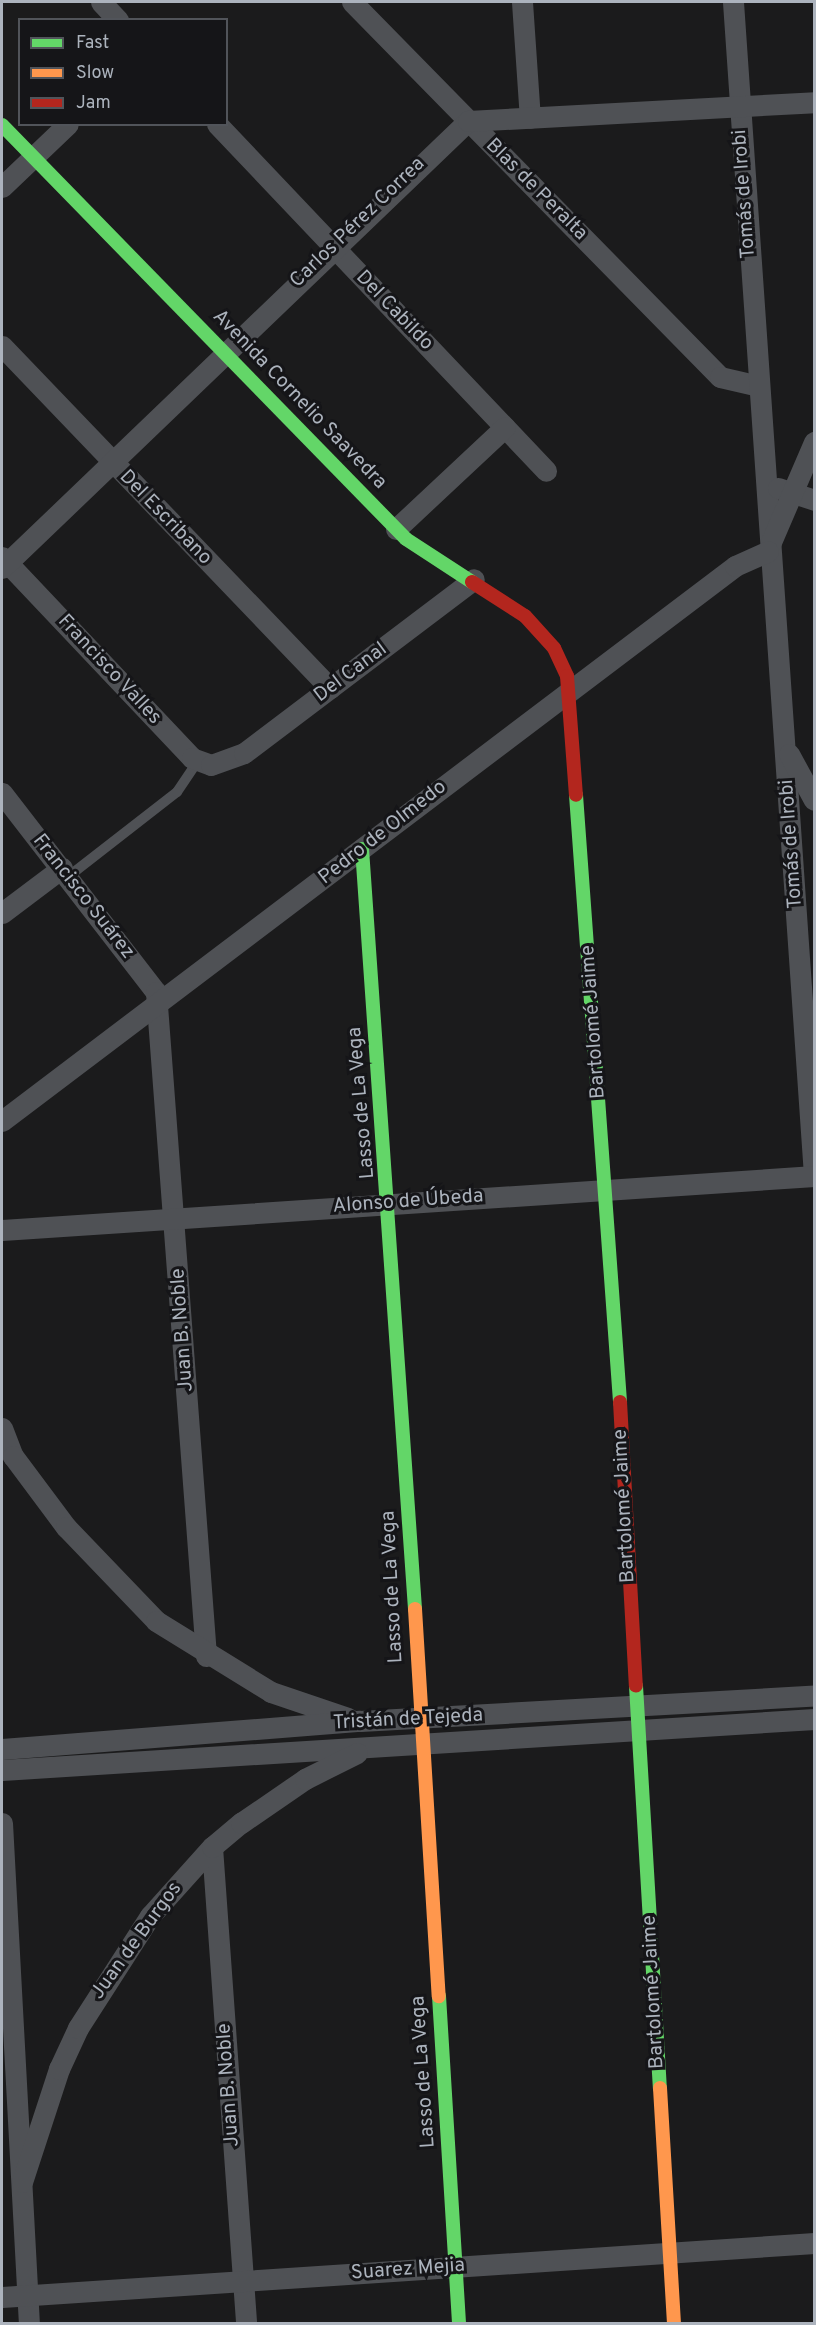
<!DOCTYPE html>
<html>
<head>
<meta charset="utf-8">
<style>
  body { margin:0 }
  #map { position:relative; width:816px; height:2325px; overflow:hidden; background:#1b1b1c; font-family:Overpass,sans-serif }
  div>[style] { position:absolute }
  .lane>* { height:10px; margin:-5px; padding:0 5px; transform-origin:5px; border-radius:5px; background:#4f5155 }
  .street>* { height:21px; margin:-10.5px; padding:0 10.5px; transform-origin:10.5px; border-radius:10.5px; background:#4f5155 }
  .fast>* { height:14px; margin:-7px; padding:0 7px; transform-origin:7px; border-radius:7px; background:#63d668 }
  .slow>* { height:14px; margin:-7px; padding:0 7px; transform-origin:7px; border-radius:7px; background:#ff974d }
  .jam>* { height:14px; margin:-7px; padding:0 7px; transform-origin:7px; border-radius:7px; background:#b3261e }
  span { translate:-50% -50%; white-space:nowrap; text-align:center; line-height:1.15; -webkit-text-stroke:6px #151518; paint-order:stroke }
  .street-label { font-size:20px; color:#acb3bd }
  .frame { position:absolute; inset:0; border:3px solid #acb3bd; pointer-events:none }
  .legend { position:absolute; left:18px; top:18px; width:210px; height:108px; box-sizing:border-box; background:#151518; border:2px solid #51545a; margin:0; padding:8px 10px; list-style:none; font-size:18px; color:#acb3bd }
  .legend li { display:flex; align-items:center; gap:12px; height:30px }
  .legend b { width:30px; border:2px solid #51545a }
</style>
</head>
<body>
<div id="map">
  <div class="lane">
    <i style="left:69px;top:876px;width:137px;rotate:-37.9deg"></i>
    <i style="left:177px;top:792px;width:37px;rotate:-56deg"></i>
  </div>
  <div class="street">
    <i style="left:101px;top:2px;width:25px;rotate:47deg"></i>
    <i style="left:352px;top:2px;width:525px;rotate:45.54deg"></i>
    <i style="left:720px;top:377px;width:40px;rotate:13deg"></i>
    <i style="left:522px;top:2px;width:116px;rotate:86.1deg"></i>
    <i style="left:733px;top:2px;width:1175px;rotate:86.05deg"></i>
    <i style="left:217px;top:124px;width:478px;rotate:46.5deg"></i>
    <i style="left:2px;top:187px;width:91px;rotate:-43.7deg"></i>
    <i style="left:2px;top:346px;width:474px;rotate:46.2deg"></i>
    <i style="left:778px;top:488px;width:38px;rotate:18deg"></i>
    <i style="left:396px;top:529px;width:149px;rotate:-43.1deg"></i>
    <i style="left:771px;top:542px;width:109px;rotate:-66.7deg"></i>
    <i style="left:2px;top:557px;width:277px;rotate:46.6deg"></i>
    <i style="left:192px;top:758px;width:20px;rotate:20deg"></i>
    <i style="left:211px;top:765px;width:35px;rotate:-20deg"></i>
    <i style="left:244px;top:753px;width:288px;rotate:-37.1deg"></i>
    <i style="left:2px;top:568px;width:646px;rotate:-43.81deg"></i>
    <i style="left:468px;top:121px;width:347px;rotate:-3.1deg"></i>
    <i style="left:789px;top:754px;width:52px;rotate:61.5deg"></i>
    <i style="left:2px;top:793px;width:252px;rotate:52.3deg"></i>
    <i style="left:156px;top:992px;width:666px;rotate:85.69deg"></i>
    <i style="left:2px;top:913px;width:75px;rotate:-36.9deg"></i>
    <i style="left:2px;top:1121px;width:919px;rotate:-37.13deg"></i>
    <i style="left:735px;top:566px;width:36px;rotate:-24deg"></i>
    <i style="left:2px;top:1230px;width:814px;rotate:-3.8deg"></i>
    <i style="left:2px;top:1428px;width:30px;rotate:69deg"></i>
    <i style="left:13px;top:1456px;width:89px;rotate:53.3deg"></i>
    <i style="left:66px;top:1527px;width:130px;rotate:46.2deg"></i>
    <i style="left:156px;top:1621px;width:135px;rotate:31.7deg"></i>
    <i style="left:271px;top:1692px;width:81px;rotate:18.7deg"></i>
    <i style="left:2px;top:1749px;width:359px;rotate:-4.5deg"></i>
    <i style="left:360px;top:1721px;width:455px;rotate:-3.2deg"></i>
    <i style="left:2px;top:1770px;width:814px;rotate:-3.59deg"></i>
    <i style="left:2px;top:1823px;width:502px;rotate:86.92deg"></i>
    <i style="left:212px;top:1847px;width:478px;rotate:85.9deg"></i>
    <i style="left:22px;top:2182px;width:119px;rotate:-71.9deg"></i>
    <i style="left:59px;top:2069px;width:45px;rotate:-65.1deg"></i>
    <i style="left:78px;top:2028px;width:133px;rotate:-57.3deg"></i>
    <i style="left:150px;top:1916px;width:93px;rotate:-48.1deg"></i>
    <i style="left:212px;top:1847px;width:38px;rotate:-40deg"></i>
    <i style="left:241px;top:1823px;width:78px;rotate:-34.5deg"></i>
    <i style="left:305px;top:1779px;width:58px;rotate:-26.6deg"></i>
    <i style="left:2px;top:2297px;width:814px;rotate:-3.8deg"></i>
  </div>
  <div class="fast">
    <i style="left:2px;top:125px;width:578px;rotate:45.7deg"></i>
    <i style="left:406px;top:539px;width:79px;rotate:33.1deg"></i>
    <i style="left:576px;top:795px;width:609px;rotate:85.85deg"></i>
    <i style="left:362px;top:849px;width:762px;rotate:86.01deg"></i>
    <i style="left:636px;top:1686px;width:403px;rotate:86.6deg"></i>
    <i style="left:439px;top:1996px;width:329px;rotate:86.5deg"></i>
  </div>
  <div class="slow">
    <i style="left:415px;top:1609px;width:388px;rotate:86.5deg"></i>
    <i style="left:660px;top:2088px;width:236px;rotate:86.6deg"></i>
  </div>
  <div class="jam">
    <i style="left:472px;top:582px;width:63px;rotate:32.7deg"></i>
    <i style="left:525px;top:616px;width:43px;rotate:47.8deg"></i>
    <i style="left:554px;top:648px;width:31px;rotate:65deg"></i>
    <i style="left:567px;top:676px;width:119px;rotate:85.7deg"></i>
    <i style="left:620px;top:1402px;width:284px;rotate:86.8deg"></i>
  </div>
  <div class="street-label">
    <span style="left:536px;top:190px;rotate:45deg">Blas de Peralta</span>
    <span style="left:745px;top:194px;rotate:-94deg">Tomás de Irobi</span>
    <span style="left:358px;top:223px;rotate:-44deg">Carlos Pérez Correa</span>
    <span style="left:394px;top:311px;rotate:46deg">Del Cabildo</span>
    <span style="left:299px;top:400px;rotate:46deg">Avenida Cornelio Saavedra</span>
    <span style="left:165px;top:518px;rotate:46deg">Del Escribano</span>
    <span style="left:109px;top:670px;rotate:47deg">Francisco Valles</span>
    <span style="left:351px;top:673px;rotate:-37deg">Del Canal</span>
    <span style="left:383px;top:833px;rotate:-38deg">Pedro de Olmedo</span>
    <span style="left:792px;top:844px;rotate:-94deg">Tomás de Irobi</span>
    <span style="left:83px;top:897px;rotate:52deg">Francisco Suárez</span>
    <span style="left:594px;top:1022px;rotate:-94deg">Bartolomé Jaime</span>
    <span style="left:362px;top:1103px;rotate:-95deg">Lasso de La Vega</span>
    <span style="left:408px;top:1202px;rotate:-4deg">Alonso de Úbeda</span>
    <span style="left:183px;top:1330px;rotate:-94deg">Juan B. Noble</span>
    <span style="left:625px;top:1506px;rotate:-93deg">Bartolomé Jaime</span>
    <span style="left:393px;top:1587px;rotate:-93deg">Lasso de La Vega</span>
    <span style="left:408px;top:1720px;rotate:-3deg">Tristán de Tejeda</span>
    <span style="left:137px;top:1941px;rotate:-54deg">Juan de Burgos</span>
    <span style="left:654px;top:1992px;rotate:-93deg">Bartolomé Jaime</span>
    <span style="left:424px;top:2072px;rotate:-94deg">Lasso de La Vega</span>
    <span style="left:229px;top:2085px;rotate:-94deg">Juan B. Noble</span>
    <span style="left:408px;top:2270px;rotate:-4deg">Suarez Mejia</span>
  </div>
  <div class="frame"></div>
  <ul class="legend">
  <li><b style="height:8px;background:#63d668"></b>Fast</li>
  <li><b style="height:8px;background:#ff974d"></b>Slow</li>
  <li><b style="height:8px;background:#b3261e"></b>Jam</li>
  </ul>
</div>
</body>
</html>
